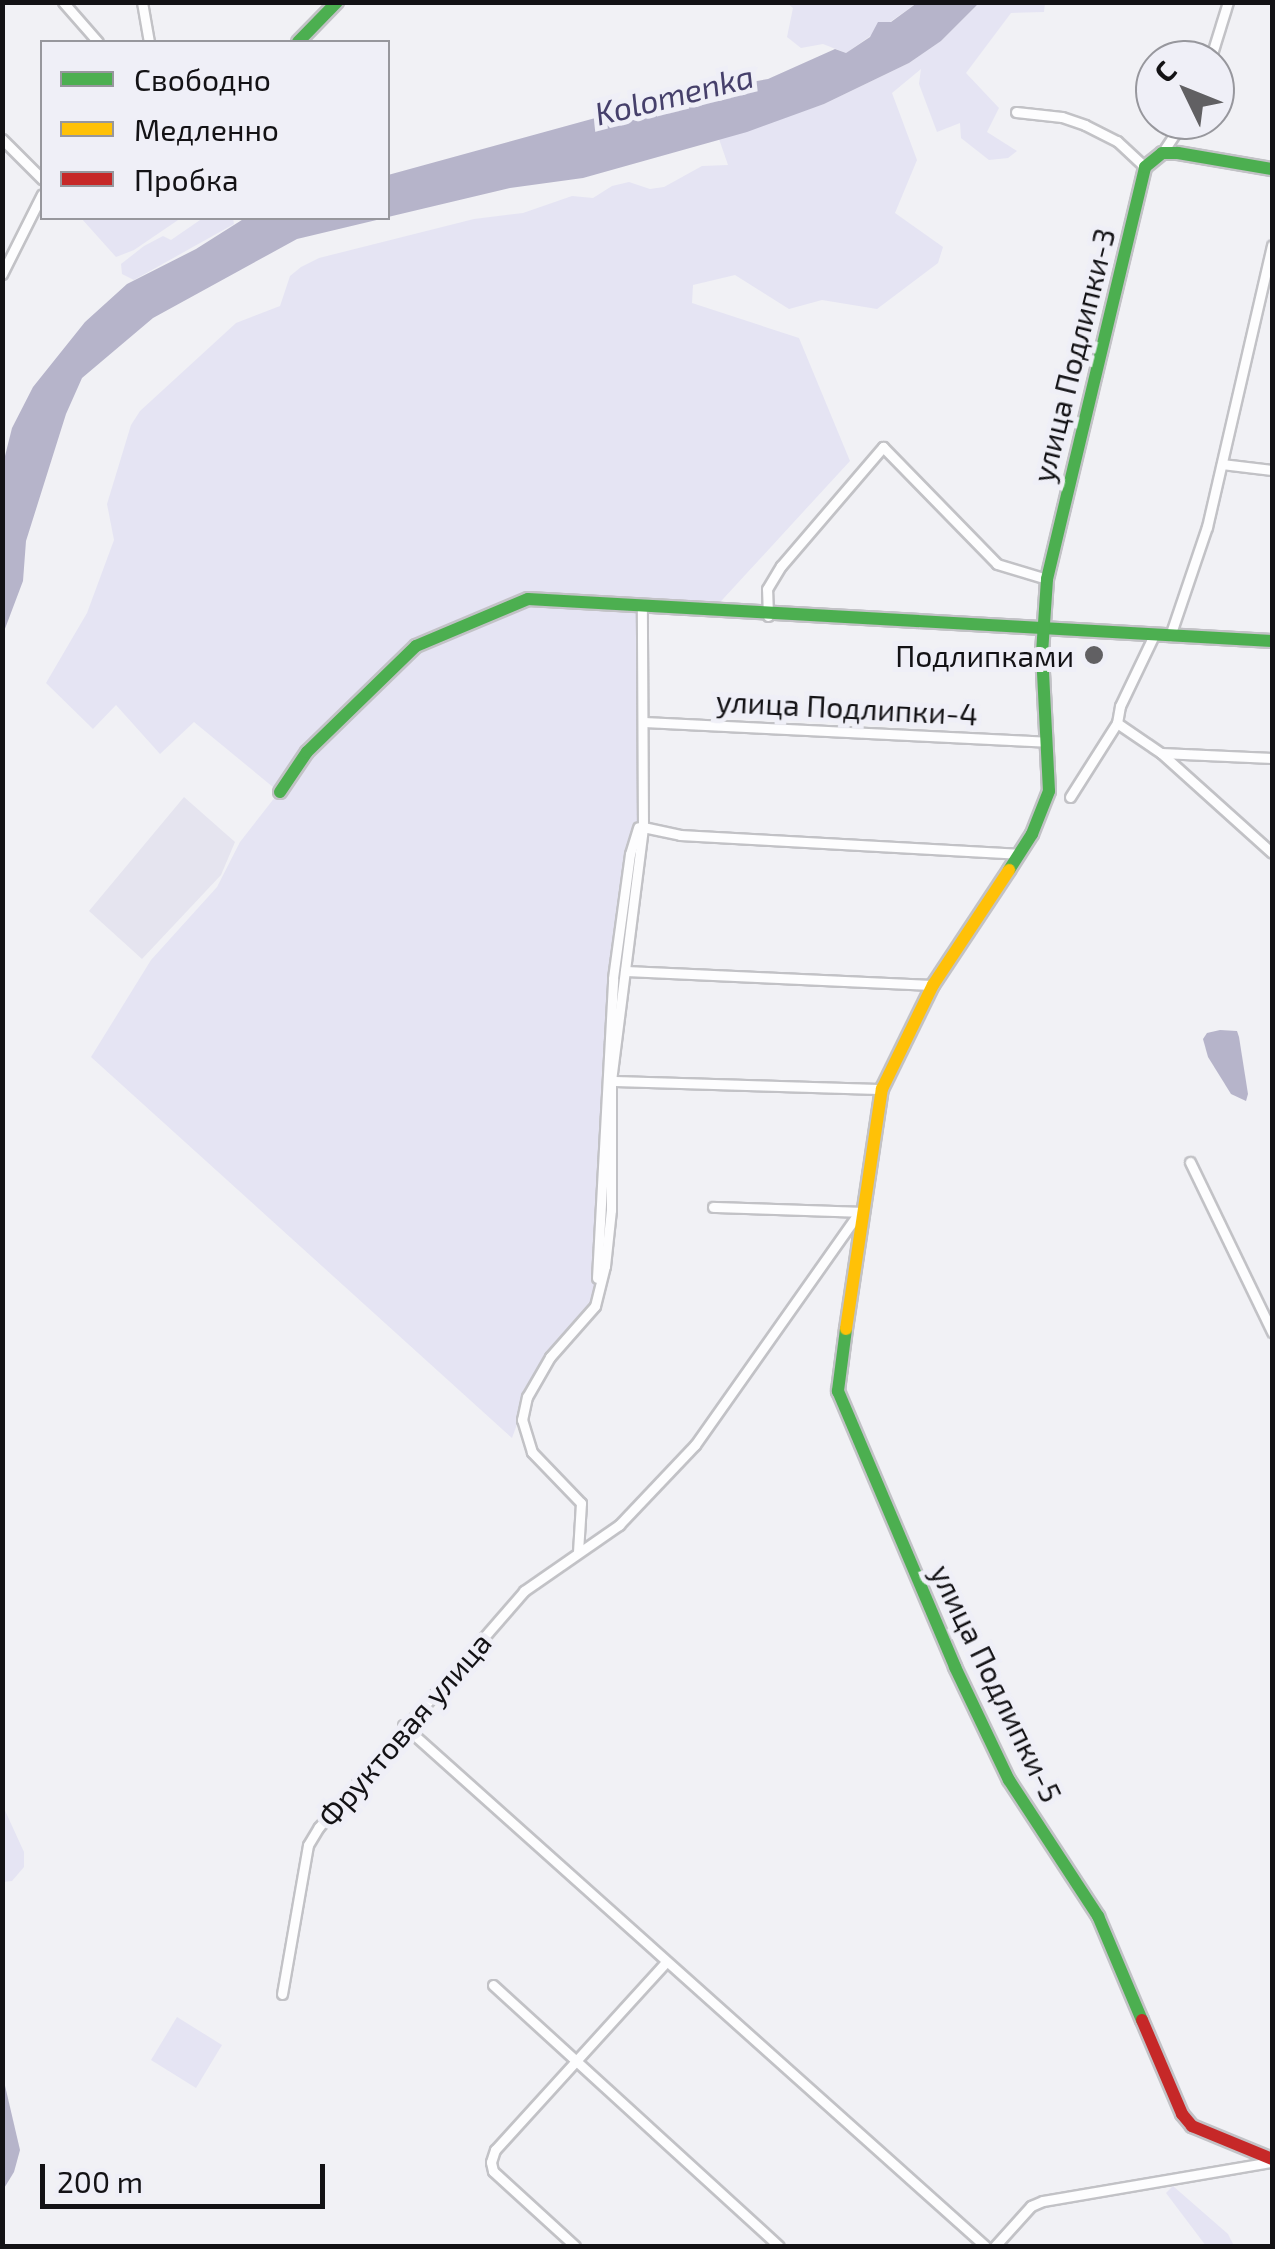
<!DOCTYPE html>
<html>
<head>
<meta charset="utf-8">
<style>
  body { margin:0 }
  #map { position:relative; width:1275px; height:2249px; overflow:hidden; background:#f1f1f5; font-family:"Exo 2",sans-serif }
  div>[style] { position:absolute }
  .built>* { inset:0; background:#e5e4ef }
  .green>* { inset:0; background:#e5e4f3 }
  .water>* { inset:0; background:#b6b4ca }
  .roads { filter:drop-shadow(2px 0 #c2c2c6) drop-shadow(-2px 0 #c2c2c6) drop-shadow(0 2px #c2c2c6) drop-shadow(0 -2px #c2c2c6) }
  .street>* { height:9px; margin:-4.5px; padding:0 4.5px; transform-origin:4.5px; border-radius:4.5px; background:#fdfdfe }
  .fast>* { height:12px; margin:-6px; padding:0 6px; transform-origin:6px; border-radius:6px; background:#4caf50 }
  .slow>* { height:12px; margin:-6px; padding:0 6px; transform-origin:6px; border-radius:6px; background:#ffc107 }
  .jam>* { height:12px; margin:-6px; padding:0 6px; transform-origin:6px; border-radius:6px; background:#c62828 }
  .dots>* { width:28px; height:28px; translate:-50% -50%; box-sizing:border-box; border:5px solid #efeff7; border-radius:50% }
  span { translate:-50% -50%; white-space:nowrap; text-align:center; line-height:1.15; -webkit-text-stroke:10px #efeff7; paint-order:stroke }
  .street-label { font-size:30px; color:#131215 }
  .poi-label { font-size:30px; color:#131215 }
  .right { translate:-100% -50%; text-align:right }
  .water-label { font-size:32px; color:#46406b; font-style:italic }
  .frame { position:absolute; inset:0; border:5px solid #131215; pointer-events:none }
  .legend { position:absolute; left:40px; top:40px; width:350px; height:180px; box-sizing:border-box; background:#efeff7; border:2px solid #97979d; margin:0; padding:12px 18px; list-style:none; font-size:30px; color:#131215 }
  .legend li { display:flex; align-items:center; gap:20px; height:50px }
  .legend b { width:50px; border:2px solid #97979d }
  .north { position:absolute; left:1135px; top:40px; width:100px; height:100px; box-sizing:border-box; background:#efeff7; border:2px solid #97979d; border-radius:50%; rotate:313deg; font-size:28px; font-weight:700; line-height:40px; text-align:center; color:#131215 }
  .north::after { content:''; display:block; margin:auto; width:35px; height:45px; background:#616063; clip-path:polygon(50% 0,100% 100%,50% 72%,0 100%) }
  .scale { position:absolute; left:40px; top:2164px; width:285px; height:45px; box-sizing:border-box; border:5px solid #131215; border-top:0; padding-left:12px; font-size:30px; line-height:35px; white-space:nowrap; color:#131215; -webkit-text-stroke:8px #efeff7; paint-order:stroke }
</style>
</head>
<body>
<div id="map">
  <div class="built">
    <i style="clip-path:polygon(184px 797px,235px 842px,221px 875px,142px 959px,89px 911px)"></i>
  </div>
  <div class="green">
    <i style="clip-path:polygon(787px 3px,917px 3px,846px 53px,823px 44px,801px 48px,787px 37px,793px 8px)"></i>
    <i style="clip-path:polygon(979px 3px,1045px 3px,1044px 12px,1011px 13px,966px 73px,999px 108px,987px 132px,1017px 151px,1008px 158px,989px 160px,961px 138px,960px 123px,937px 132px,919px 84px,921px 69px,892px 93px,917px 160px,895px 213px,943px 247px,938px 263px,877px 309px,822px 300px,789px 309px,735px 275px,693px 285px,692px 303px,799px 338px,850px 461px,712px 611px,643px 607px,644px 778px,611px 1081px,611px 1210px,589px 1309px,527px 1397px,512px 1438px,91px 1057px,151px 960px,217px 887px,240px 842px,279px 792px,194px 722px,160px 754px,116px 705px,93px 729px,46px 683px,87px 613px,114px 540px,107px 504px,131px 425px,140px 411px,236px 323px,280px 306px,290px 276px,301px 267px,319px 258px,474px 219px,523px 213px,572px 196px,593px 198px,612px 186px,629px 182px,650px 189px,664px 187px,702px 166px,728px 165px,719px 139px,824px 104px,909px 63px,941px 41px)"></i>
    <i style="clip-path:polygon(81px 218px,181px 218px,134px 250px,116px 257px)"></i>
    <i style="clip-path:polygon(203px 218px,233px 218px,234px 224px,134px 280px,122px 274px,121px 264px,144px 246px,163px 236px,171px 240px)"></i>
    <i style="clip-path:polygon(2px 1804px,24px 1852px,24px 1867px,12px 1881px,3px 1882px)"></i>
    <i style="clip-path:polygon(177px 2017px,222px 2045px,196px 2088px,151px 2060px)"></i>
    <i style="clip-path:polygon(1173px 2186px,1228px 2234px,1234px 2246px,1206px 2246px,1166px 2193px)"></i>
  </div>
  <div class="water">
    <i style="clip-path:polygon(917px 3px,979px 3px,941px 41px,909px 63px,824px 104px,747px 132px,583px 178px,510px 188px,388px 217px,388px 175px,679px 95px,768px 79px,835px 49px,846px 53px,870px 37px,878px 22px,891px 22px)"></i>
    <i style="clip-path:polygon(245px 218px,385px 218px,297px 239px,153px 318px,82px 378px,66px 414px,26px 541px,23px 581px,3px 634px,3px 464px,12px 428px,33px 387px,85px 322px,127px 284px,196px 249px)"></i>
    <i style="clip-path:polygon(1220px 1030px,1237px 1031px,1239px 1037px,1248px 1094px,1246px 1101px,1231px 1094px,1208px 1057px,1203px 1039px,1207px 1033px)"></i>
    <i style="clip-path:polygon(3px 2077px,20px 2150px,14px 2172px,3px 2190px)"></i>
  </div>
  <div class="roads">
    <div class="street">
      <i style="left:63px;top:2px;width:53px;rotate:48.8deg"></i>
      <i style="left:142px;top:2px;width:41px;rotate:80.1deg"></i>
      <i style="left:1210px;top:60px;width:61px;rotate:-72.8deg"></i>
      <i style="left:1016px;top:112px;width:46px;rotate:6.2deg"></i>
      <i style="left:1062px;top:117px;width:24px;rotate:19deg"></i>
      <i style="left:1085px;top:125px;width:36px;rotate:27deg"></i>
      <i style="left:1117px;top:141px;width:38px;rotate:43deg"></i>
      <i style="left:2px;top:139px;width:57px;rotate:45deg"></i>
      <i style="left:1162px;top:153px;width:40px;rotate:-56deg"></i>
      <i style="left:2px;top:274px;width:89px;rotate:-63.4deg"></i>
      <i style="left:1222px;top:464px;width:50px;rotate:6.8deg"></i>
      <i style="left:768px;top:616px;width:27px;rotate:-92deg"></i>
      <i style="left:767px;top:589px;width:27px;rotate:-59deg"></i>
      <i style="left:781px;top:566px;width:157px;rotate:-49.4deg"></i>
      <i style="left:883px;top:447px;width:163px;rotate:45.7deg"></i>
      <i style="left:997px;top:564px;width:52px;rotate:16.7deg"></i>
      <i style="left:1170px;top:636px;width:115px;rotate:-71.3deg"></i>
      <i style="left:1207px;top:527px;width:289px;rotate:-77deg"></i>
      <i style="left:644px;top:722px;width:403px;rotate:2.8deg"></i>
      <i style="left:1117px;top:723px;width:53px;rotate:34.3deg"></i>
      <i style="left:1161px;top:753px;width:149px;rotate:42deg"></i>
      <i style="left:1161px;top:753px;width:111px;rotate:2.6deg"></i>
      <i style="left:1070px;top:797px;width:88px;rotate:-57.6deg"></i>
      <i style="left:1117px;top:723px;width:17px;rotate:-80deg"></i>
      <i style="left:1120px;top:706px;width:79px;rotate:-64.4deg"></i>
      <i style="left:643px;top:827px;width:38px;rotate:12deg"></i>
      <i style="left:680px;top:835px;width:338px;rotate:3.2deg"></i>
      <i style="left:625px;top:971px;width:308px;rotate:2.6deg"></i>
      <i style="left:611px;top:1081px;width:271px;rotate:1.7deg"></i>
      <i style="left:1190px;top:1162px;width:189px;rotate:64.2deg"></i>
      <i style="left:713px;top:1207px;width:147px;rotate:1.9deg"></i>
      <i style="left:597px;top:1278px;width:300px;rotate:-86.9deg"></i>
      <i style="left:613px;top:978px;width:125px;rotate:-82.2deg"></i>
      <i style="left:630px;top:854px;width:28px;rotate:-73deg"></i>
      <i style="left:578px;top:1552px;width:49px;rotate:-86.5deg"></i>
      <i style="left:581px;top:1503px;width:71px;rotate:-133.9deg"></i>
      <i style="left:532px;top:1452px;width:34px;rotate:-107deg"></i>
      <i style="left:522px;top:1420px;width:24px;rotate:-78deg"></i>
      <i style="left:527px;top:1397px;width:46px;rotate:-60.1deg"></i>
      <i style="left:550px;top:1357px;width:68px;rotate:-48.6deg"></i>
      <i style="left:595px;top:1306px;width:41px;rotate:-76deg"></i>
      <i style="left:605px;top:1266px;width:56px;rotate:-83.9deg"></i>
      <i style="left:611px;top:1210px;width:129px;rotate:-90deg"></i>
      <i style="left:611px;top:1081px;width:256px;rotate:-82.8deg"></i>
      <i style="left:643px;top:827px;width:220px;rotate:-90.3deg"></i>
      <i style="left:403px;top:1725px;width:781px;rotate:41.83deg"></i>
      <i style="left:493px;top:1985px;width:387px;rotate:42.4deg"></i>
      <i style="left:282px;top:1994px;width:151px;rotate:-80.1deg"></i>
      <i style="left:308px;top:1845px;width:21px;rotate:-59deg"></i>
      <i style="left:319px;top:1827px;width:313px;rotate:-49deg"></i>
      <i style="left:524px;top:1591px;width:116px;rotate:-34.8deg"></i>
      <i style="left:619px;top:1525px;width:110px;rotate:-46.5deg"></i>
      <i style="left:695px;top:1445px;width:283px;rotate:-54.8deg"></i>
      <i style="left:575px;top:2246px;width:111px;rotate:-137.6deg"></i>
      <i style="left:493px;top:2171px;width:9px;rotate:-103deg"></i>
      <i style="left:491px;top:2162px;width:13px;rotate:-72deg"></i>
      <i style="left:495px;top:2150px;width:254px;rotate:-47.7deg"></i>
      <i style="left:995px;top:2246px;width:54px;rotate:-48deg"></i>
      <i style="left:1031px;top:2206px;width:13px;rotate:-23deg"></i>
      <i style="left:1043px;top:2201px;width:232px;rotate:-9.7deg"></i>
    </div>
    <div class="fast">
      <i style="left:298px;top:42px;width:56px;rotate:-45.7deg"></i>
      <i style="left:280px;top:792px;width:48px;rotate:-56deg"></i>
      <i style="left:307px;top:752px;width:152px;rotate:-44.2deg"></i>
      <i style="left:416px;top:646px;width:121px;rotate:-22.8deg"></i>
      <i style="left:528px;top:599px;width:745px;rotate:3.23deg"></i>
      <i style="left:1009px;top:870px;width:43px;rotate:-57.4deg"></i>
      <i style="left:1032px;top:834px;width:46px;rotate:-68.4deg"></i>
      <i style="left:1049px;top:791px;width:138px;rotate:-92.9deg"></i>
      <i style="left:1042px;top:653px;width:74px;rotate:-86.1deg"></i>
      <i style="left:1047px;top:579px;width:423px;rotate:-76.6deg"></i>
      <i style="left:1145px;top:167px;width:22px;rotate:-39deg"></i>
      <i style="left:1162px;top:153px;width:16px"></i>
      <i style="left:1178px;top:153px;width:95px;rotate:9.7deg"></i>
      <i style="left:846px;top:1329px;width:63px;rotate:97.4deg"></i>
      <i style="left:838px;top:1391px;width:300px;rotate:67deg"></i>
      <i style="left:955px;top:1667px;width:125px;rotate:64.5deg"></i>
      <i style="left:1009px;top:1780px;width:163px;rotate:56.8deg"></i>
      <i style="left:1098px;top:1916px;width:113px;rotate:67.1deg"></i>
    </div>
    <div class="slow">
      <i style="left:846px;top:1329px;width:243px;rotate:-81.5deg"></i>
      <i style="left:882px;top:1089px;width:116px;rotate:-63.9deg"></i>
      <i style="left:933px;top:985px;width:138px;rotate:-56.5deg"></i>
    </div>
    <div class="jam">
      <i style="left:1142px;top:2020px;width:102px;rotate:66.9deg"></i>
      <i style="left:1182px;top:2114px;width:16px;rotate:50deg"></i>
      <i style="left:1192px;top:2126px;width:87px;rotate:22.4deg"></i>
    </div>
  </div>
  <div class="dots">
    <i style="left:1094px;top:655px;background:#616063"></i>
  </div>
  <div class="street-label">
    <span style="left:1073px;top:355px;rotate:-76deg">улица Подлипки-3</span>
    <span style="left:847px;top:707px;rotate:3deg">улица Подлипки-4</span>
    <span style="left:997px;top:1683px;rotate:64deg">улица Подлипки-5</span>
    <span style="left:404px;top:1729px;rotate:-49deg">Фруктовая улица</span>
  </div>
  <div class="poi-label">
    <span class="right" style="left:1074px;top:655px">Подлипками</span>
  </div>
  <div class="water-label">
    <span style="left:674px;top:94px;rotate:-14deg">Kolomenka</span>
  </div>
  <div class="frame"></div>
  <ul class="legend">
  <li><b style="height:12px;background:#4caf50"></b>Свободно</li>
  <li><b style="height:12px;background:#ffc107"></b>Медленно</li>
  <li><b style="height:12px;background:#c62828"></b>Пробка</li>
  </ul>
  <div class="north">С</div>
  <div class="scale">200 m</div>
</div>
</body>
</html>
